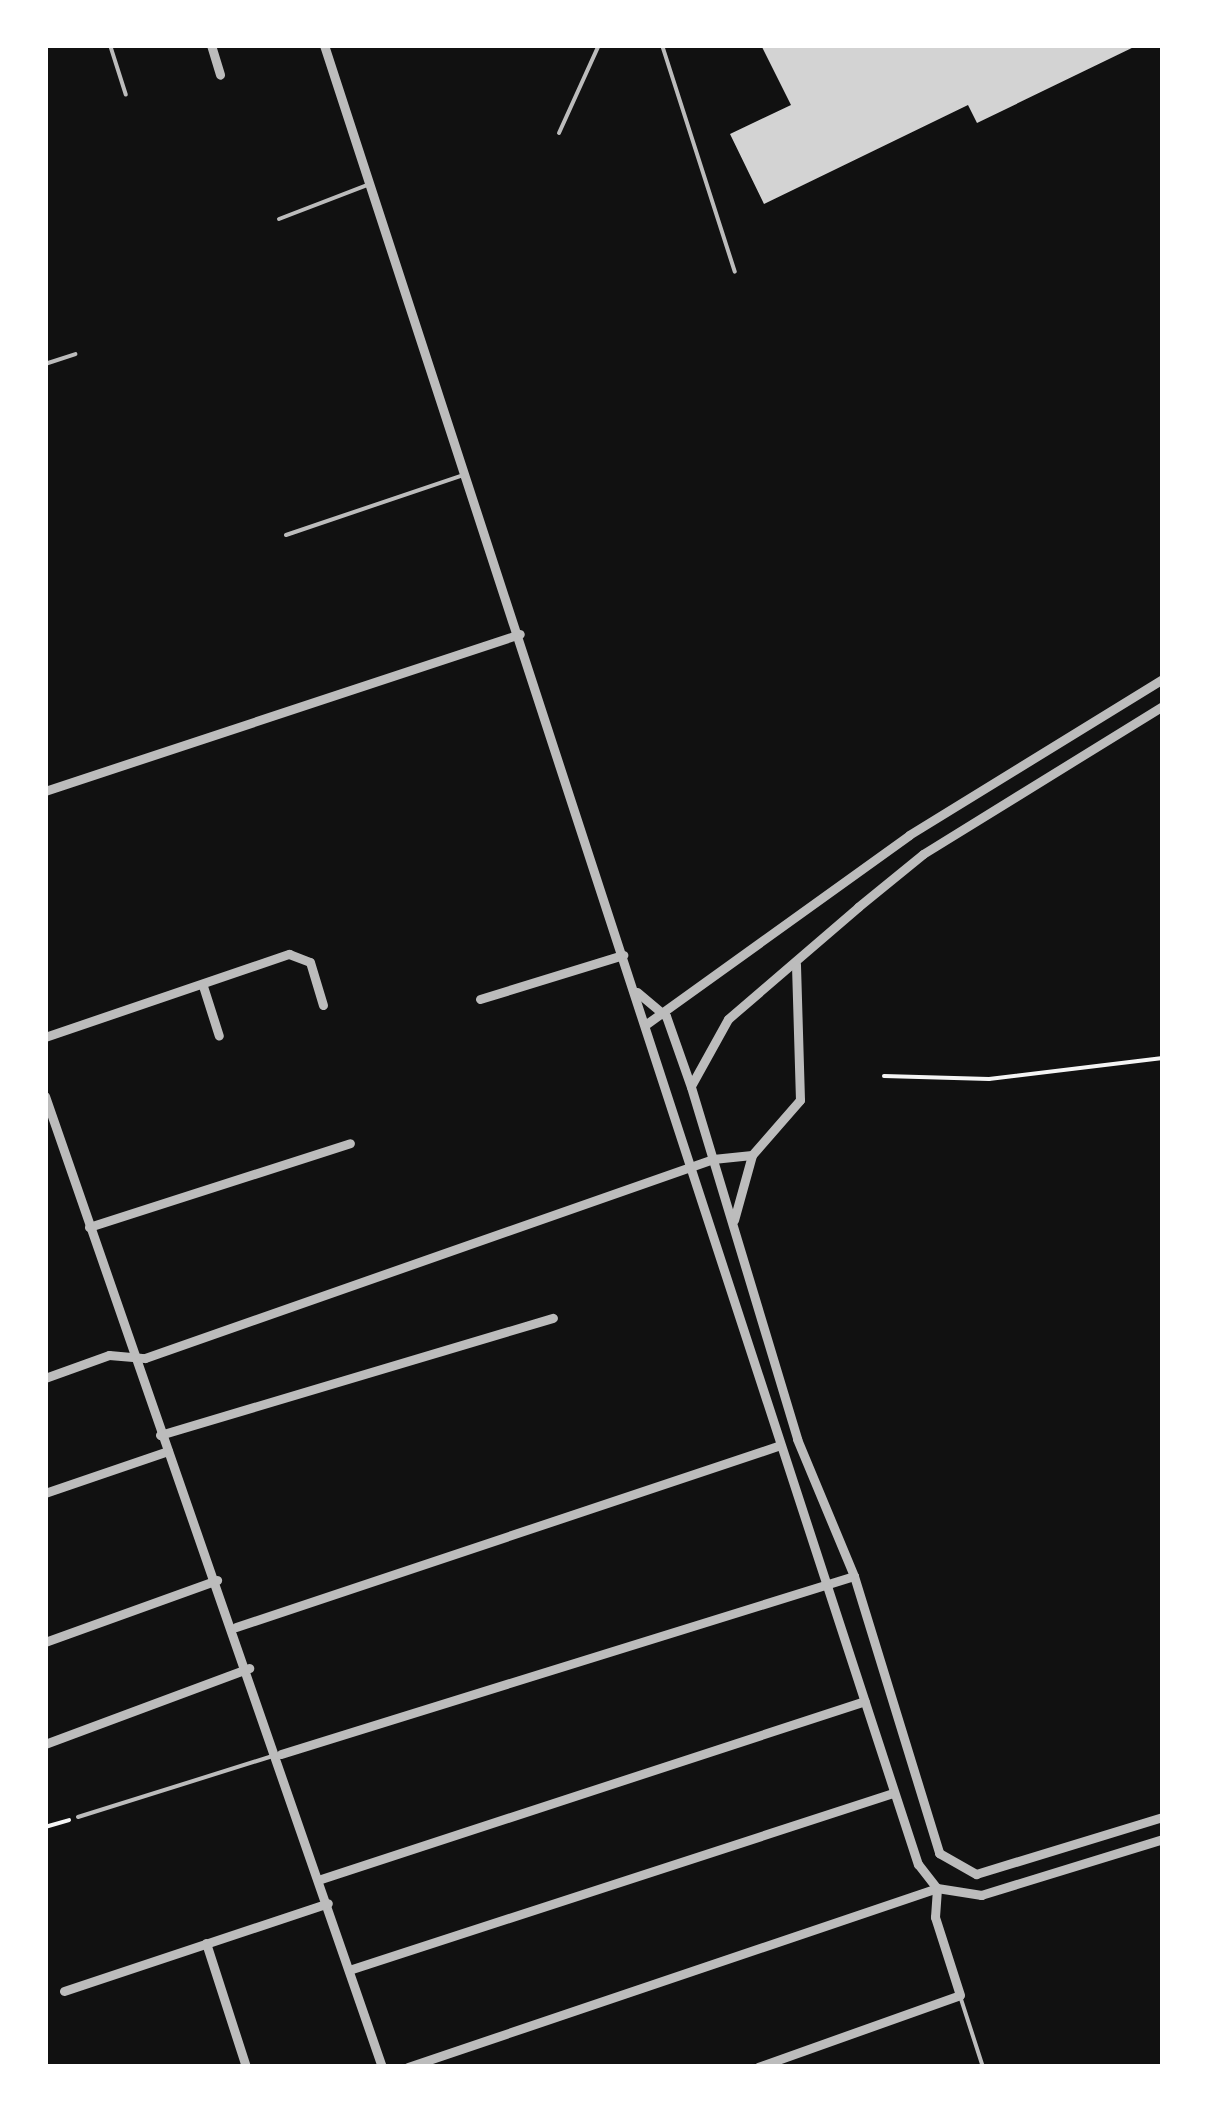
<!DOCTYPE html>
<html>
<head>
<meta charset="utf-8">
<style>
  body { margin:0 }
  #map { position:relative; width:1208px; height:2112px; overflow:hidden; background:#111; font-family:"Fira Sans Condensed",sans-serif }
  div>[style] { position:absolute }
  .building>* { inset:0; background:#d3d3d3 }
  .path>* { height:4px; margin:-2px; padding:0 2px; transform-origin:2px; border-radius:2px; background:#f5f5f5 }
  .service>* { height:4px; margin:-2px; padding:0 2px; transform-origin:2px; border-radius:2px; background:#bcbcbc }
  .minor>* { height:9px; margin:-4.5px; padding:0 4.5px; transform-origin:4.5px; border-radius:4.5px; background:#bcbcbc }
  span { translate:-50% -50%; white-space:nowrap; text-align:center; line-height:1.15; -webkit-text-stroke:8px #fff; paint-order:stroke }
  .frame { position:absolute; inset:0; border:48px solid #fff; pointer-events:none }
</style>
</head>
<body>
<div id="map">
  <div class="building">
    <i style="clip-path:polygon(761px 45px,1138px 45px,977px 123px,968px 105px,764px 204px,730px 134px,791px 105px)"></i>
  </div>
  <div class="path">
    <i style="left:884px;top:1076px;width:105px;rotate:1.6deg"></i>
    <i style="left:989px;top:1079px;width:175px;rotate:-6.9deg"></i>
    <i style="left:45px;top:1827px;width:25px;rotate:-16deg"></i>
  </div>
  <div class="service">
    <i style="left:110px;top:45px;width:52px;rotate:72.3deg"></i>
    <i style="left:662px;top:45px;width:238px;rotate:72.2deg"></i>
    <i style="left:559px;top:133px;width:97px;rotate:-65.6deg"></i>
    <i style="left:279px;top:219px;width:97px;rotate:-21deg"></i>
    <i style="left:45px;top:364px;width:32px;rotate:-18deg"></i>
    <i style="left:286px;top:535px;width:187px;rotate:-18.7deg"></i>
    <i style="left:78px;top:1817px;width:204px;rotate:-17.4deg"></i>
    <i style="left:960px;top:1996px;width:75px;rotate:72.1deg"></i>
  </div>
  <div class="minor">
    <i style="left:211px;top:45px;width:31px;rotate:73deg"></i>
    <i style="left:324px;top:45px;width:1914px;rotate:71.92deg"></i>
    <i style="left:918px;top:1864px;width:31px;rotate:52deg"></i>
    <i style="left:937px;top:1888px;width:45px;rotate:9deg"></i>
    <i style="left:981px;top:1895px;width:190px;rotate:-17.1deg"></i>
    <i style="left:45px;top:791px;width:500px;rotate:-18.29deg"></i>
    <i style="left:203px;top:986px;width:52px;rotate:72.3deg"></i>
    <i style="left:637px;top:992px;width:38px;rotate:40deg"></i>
    <i style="left:666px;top:1016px;width:75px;rotate:70.6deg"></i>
    <i style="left:691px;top:1087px;width:368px;rotate:73.2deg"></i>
    <i style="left:797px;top:1439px;width:148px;rotate:67.4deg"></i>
    <i style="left:854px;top:1576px;width:290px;rotate:72.9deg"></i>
    <i style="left:939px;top:1853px;width:43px;rotate:29.6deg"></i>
    <i style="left:976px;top:1874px;width:195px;rotate:-17deg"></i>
    <i style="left:480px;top:999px;width:150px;rotate:-17.1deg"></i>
    <i style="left:645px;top:1025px;width:325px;rotate:-35.7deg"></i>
    <i style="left:909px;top:835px;width:298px;rotate:-31.6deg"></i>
    <i style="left:45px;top:1037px;width:258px;rotate:-18.8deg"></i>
    <i style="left:289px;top:954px;width:22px;rotate:21deg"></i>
    <i style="left:310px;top:962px;width:45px;rotate:73.2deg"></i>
    <i style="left:692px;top:1084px;width:74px;rotate:-61deg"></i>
    <i style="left:728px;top:1019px;width:172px;rotate:-40.7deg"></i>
    <i style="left:858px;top:907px;width:84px;rotate:-39.2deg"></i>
    <i style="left:923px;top:854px;width:282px;rotate:-31.7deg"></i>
    <i style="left:45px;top:1096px;width:1028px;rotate:70.86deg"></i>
    <i style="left:734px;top:1220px;width:67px;rotate:-74.5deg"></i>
    <i style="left:752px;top:1155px;width:73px;rotate:-48.9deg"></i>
    <i style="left:800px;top:1100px;width:136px;rotate:-91.7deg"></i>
    <i style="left:89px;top:1227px;width:274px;rotate:-17.8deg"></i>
    <i style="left:45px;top:1378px;width:68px;rotate:-19.8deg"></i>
    <i style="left:109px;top:1355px;width:36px;rotate:5deg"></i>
    <i style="left:145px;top:1358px;width:602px;rotate:-19.31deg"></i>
    <i style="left:713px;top:1159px;width:39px;rotate:-6deg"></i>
    <i style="left:160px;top:1435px;width:410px;rotate:-16.6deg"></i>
    <i style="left:45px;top:1493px;width:130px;rotate:-18.9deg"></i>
    <i style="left:236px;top:1627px;width:571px;rotate:-18.47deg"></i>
    <i style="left:45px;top:1642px;width:183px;rotate:-19.8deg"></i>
    <i style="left:45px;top:1744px;width:218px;rotate:-20.4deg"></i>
    <i style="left:281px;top:1754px;width:600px;rotate:-17.26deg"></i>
    <i style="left:321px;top:1879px;width:572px;rotate:-18.12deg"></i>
    <i style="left:206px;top:1943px;width:130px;rotate:72.1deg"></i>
    <i style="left:349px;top:1970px;width:572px;rotate:-18.02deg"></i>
    <i style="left:64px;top:1991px;width:278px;rotate:-18.4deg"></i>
    <i style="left:408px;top:2067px;width:558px;rotate:-18.69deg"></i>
    <i style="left:758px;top:2067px;width:214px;rotate:-19.6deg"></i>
    <i style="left:960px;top:1995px;width:82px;rotate:-107.8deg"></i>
    <i style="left:935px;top:1917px;width:29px;rotate:-86deg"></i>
  </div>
  <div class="frame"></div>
</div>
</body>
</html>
